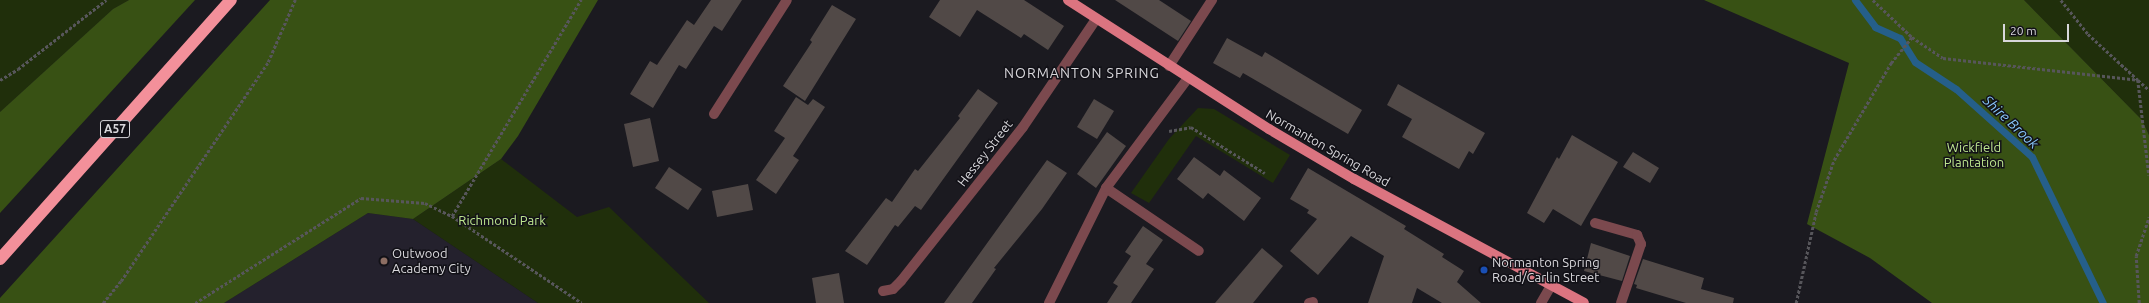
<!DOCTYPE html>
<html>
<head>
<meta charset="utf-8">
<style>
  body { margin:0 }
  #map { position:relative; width:2149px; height:303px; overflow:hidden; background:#1b1a20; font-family:Ubuntu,sans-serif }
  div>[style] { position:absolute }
  .built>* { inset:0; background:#24212d }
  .green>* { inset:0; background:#202f0b }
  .forest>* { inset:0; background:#385114 }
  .stream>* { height:7px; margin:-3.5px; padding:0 3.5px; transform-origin:3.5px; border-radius:3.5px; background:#255f8a }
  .building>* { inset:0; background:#514947 }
  .path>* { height:2.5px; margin-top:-1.25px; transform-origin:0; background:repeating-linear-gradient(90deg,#57565b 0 3px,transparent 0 5px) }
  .minor>* { height:10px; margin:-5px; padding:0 5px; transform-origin:5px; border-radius:5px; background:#7b494e }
  .major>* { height:10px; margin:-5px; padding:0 5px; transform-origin:5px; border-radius:5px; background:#db7480 }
  .highway>* { height:12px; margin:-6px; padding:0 6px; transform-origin:6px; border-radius:6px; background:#f3909a }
  .dots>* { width:11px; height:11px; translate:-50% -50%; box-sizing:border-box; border:2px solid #121117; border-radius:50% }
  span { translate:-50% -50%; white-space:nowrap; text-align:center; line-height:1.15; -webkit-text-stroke:3px #121117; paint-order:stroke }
  .shield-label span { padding:1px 3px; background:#121117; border:1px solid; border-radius:3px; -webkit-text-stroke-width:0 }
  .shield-label { font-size:12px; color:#d8d7db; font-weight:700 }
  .street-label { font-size:13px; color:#d8d7db }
  .park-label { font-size:13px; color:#bde68f }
  .poi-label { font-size:13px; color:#d8d7db }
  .left { translate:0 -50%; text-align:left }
  .neighbourhood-label { font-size:14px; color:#d8d7db; letter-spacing:1px }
  .water-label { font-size:14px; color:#88c7fa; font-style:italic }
  .scale { position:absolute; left:2003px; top:24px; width:66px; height:18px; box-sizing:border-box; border:2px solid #d8d7db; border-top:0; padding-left:5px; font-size:12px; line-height:14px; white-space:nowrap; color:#d8d7db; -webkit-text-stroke:3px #121117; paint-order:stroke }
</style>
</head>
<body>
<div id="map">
  <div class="built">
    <i style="clip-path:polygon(368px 213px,413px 219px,538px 303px,224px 303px)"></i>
  </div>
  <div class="green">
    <i style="clip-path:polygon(0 0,129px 0,113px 9px,0 112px)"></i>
    <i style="clip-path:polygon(2024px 0,2149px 0,2149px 135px,2142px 120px)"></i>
    <i style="clip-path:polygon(1198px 108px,1214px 109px,1290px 155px,1273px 183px,1196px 136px,1149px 203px,1131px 193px,1169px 139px)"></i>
    <i style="clip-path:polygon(501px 159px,577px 217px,609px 207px,709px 303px,538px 303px,413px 219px)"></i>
  </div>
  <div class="forest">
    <i style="clip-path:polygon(129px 0,195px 0,0 213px,0 112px,113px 9px)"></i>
    <i style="clip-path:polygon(270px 0,598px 0,518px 136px,501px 159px,413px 219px,368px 213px,224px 303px,0 303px,0 298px)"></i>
    <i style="clip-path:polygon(1704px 0,2024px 0,2142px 120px,2149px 135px,2149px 303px,1932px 303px,1870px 258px,1807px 224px,1849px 63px)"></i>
  </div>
  <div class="stream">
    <i style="left:1855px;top:0;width:34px;rotate:53deg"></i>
    <i style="left:1875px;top:27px;width:27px;rotate:24deg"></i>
    <i style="left:1900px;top:38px;width:28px;rotate:58deg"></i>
    <i style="left:1915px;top:62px;width:49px;rotate:33.4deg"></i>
    <i style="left:1956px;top:89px;width:102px;rotate:41.8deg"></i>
    <i style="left:2032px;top:157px;width:162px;rotate:64.1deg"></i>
  </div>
  <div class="building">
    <i style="clip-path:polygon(711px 0,742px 0,722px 31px,714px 26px,686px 69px,679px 65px,653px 108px,630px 94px,650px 61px,657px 65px,687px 20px,694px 25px)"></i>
    <i style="clip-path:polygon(940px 0,1024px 0,1064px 26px,1048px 50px,1024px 34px,1021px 38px,977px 10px,960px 37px,929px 17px)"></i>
    <i style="clip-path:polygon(1115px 0,1159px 0,1191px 21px,1178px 41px)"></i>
    <i style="clip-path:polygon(832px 5px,856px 19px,805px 101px,783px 86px,812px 42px,810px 40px)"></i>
    <i style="clip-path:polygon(1227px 38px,1262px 57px,1265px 52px,1362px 110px,1348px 134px,1243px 73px,1240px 78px,1213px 63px)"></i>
    <i style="clip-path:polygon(1398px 84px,1485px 133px,1473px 154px,1469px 151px,1459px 169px,1402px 137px,1412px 119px,1387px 105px)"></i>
    <i style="clip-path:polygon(978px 89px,998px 103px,921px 210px,915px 206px,898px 227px,895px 225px,867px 265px,845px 251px,886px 198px,892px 202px,915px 169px,918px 171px,960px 118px,958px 116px)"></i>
    <i style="clip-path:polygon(796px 97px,808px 105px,813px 99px,825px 107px,793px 156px,799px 160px,776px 194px,756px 180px,785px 138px,774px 131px)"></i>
    <i style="clip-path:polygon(1094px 99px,1114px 111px,1097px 139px,1077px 127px)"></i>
    <i style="clip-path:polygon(650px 118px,659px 161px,633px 167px,624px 124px)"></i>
    <i style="clip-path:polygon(1107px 132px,1126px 146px,1096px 188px,1077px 174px)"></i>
    <i style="clip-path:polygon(1572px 135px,1618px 162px,1581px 226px,1553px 209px,1544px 223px,1527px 213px,1557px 157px,1559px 159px)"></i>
    <i style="clip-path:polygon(1633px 152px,1659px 168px,1650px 183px,1623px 167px)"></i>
    <i style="clip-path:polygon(1194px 157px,1220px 176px,1224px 170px,1261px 198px,1244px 221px,1208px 193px,1203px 199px,1177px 179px)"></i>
    <i style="clip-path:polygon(1047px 160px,1067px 173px,1042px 209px,994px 268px,996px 269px,972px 303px,944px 303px)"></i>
    <i style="clip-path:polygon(669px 167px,702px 189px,688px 210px,655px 188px)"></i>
    <i style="clip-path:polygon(1308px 168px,1406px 226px,1404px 229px,1444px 254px,1442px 257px,1464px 271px,1457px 282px,1481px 303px,1442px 303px,1417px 288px,1412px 303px,1368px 303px,1384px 256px,1351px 236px,1318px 275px,1290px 251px,1317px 219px,1307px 213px,1309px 210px,1290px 199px)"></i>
    <i style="clip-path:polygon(748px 184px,753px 210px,717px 217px,712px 191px)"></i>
    <i style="clip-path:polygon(1143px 226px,1163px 240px,1146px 264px,1154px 269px,1131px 303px,1107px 303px,1118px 286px,1113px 283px,1131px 256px,1125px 252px)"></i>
    <i style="clip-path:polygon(1591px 243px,1630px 256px,1622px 281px,1584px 271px)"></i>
    <i style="clip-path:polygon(1262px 248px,1283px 266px,1253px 303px,1215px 303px)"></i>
    <i style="clip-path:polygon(1643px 259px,1704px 278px,1701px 289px,1734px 298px,1733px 303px,1686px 303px,1636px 288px,1637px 285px,1634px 284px)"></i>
    <i style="clip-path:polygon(839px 273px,844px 303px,816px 303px,812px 278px)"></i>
  </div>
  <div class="path">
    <i style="left:1873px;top:0;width:54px;rotate:43.5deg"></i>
    <i style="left:1912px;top:37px;width:37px;rotate:34deg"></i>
    <i style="left:1943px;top:58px;width:196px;rotate:6.4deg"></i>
    <i style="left:2138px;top:80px;width:15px;rotate:42deg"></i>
    <i style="left:2061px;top:0;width:43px;rotate:51.5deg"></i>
    <i style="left:2088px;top:34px;width:68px;rotate:42.6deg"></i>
    <i style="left:2138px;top:80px;width:96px;rotate:83.4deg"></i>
    <i style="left:0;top:80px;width:21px;rotate:-31deg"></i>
    <i style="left:18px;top:69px;width:112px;rotate:-38.1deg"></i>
    <i style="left:1169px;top:131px;width:22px;rotate:-10deg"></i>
    <i style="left:1191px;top:127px;width:87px;rotate:31.9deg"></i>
    <i style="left:452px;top:216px;width:252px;rotate:-59.2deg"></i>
    <i style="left:103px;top:303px;width:28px;rotate:-51deg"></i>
    <i style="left:121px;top:281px;width:264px;rotate:-56.1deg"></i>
    <i style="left:268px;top:62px;width:68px;rotate:-66.5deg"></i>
    <i style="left:195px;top:303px;width:196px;rotate:-32.3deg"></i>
    <i style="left:361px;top:198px;width:64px;rotate:4.5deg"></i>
    <i style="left:425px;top:203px;width:30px;rotate:26deg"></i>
    <i style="left:452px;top:216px;width:156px;rotate:33.8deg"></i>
    <i style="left:1796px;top:303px;width:93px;rotate:-77.6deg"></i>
    <i style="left:1816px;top:212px;width:55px;rotate:-70.9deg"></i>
    <i style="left:1834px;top:160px;width:113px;rotate:-59.6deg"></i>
    <i style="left:1891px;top:63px;width:33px;rotate:-51deg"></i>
    <i style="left:2139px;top:303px;width:47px;rotate:-93.7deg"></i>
    <i style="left:2136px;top:256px;width:41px;rotate:-71.6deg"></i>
  </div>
  <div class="minor">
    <i style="left:1169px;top:66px;width:79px;rotate:-56.9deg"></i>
    <i style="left:714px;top:114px;width:135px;rotate:-57.4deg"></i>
    <i style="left:1106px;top:188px;width:112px;rotate:34.1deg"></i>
    <i style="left:1595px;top:223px;width:44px;rotate:15.9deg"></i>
    <i style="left:1637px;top:235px;width:10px;rotate:66deg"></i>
    <i style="left:1641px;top:244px;width:62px;rotate:108.7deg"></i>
    <i style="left:883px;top:291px;width:10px;rotate:-11deg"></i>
    <i style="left:893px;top:289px;width:11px;rotate:-45deg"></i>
    <i style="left:901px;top:281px;width:196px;rotate:-51.6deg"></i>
    <i style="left:1023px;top:127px;width:130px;rotate:-55.9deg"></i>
    <i style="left:1049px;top:303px;width:128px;rotate:-63.6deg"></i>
    <i style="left:1106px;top:188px;width:137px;rotate:-53.3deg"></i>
    <i style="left:1309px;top:303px;width:4px;rotate:-14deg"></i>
    <i style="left:1541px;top:303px;width:20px;rotate:-60deg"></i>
  </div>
  <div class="major">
    <i style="left:1068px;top:0;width:239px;rotate:32.7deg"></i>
    <i style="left:1269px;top:129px;width:99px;rotate:30.5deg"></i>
    <i style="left:1354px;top:179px;width:261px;rotate:28.3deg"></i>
  </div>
  <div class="highway">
    <i style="left:0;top:259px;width:347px;rotate:-48.3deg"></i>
  </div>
  <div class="dots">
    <i style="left:384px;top:261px;background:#8d6e63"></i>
    <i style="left:1484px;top:270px;background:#1a4fb4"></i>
  </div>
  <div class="shield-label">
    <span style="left:115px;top:129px">A57</span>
  </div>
  <div class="street-label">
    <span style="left:1328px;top:148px;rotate:30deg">Normanton Spring Road</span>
    <span style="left:985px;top:153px;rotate:-52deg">Hessey Street</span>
  </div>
  <div class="park-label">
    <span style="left:1974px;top:155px">Wickfield<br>Plantation</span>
    <span style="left:502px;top:220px">Richmond Park</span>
  </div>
  <div class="poi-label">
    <span class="left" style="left:392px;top:261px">Outwood<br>Academy City</span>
    <span class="left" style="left:1492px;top:270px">Normanton Spring<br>Road/Carlin Street</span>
  </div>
  <div class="neighbourhood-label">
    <span style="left:1082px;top:73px">NORMANTON SPRING</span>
  </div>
  <div class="water-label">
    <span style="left:2011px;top:122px;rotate:43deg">Shire Brook</span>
  </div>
  <div class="scale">20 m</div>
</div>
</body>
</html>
